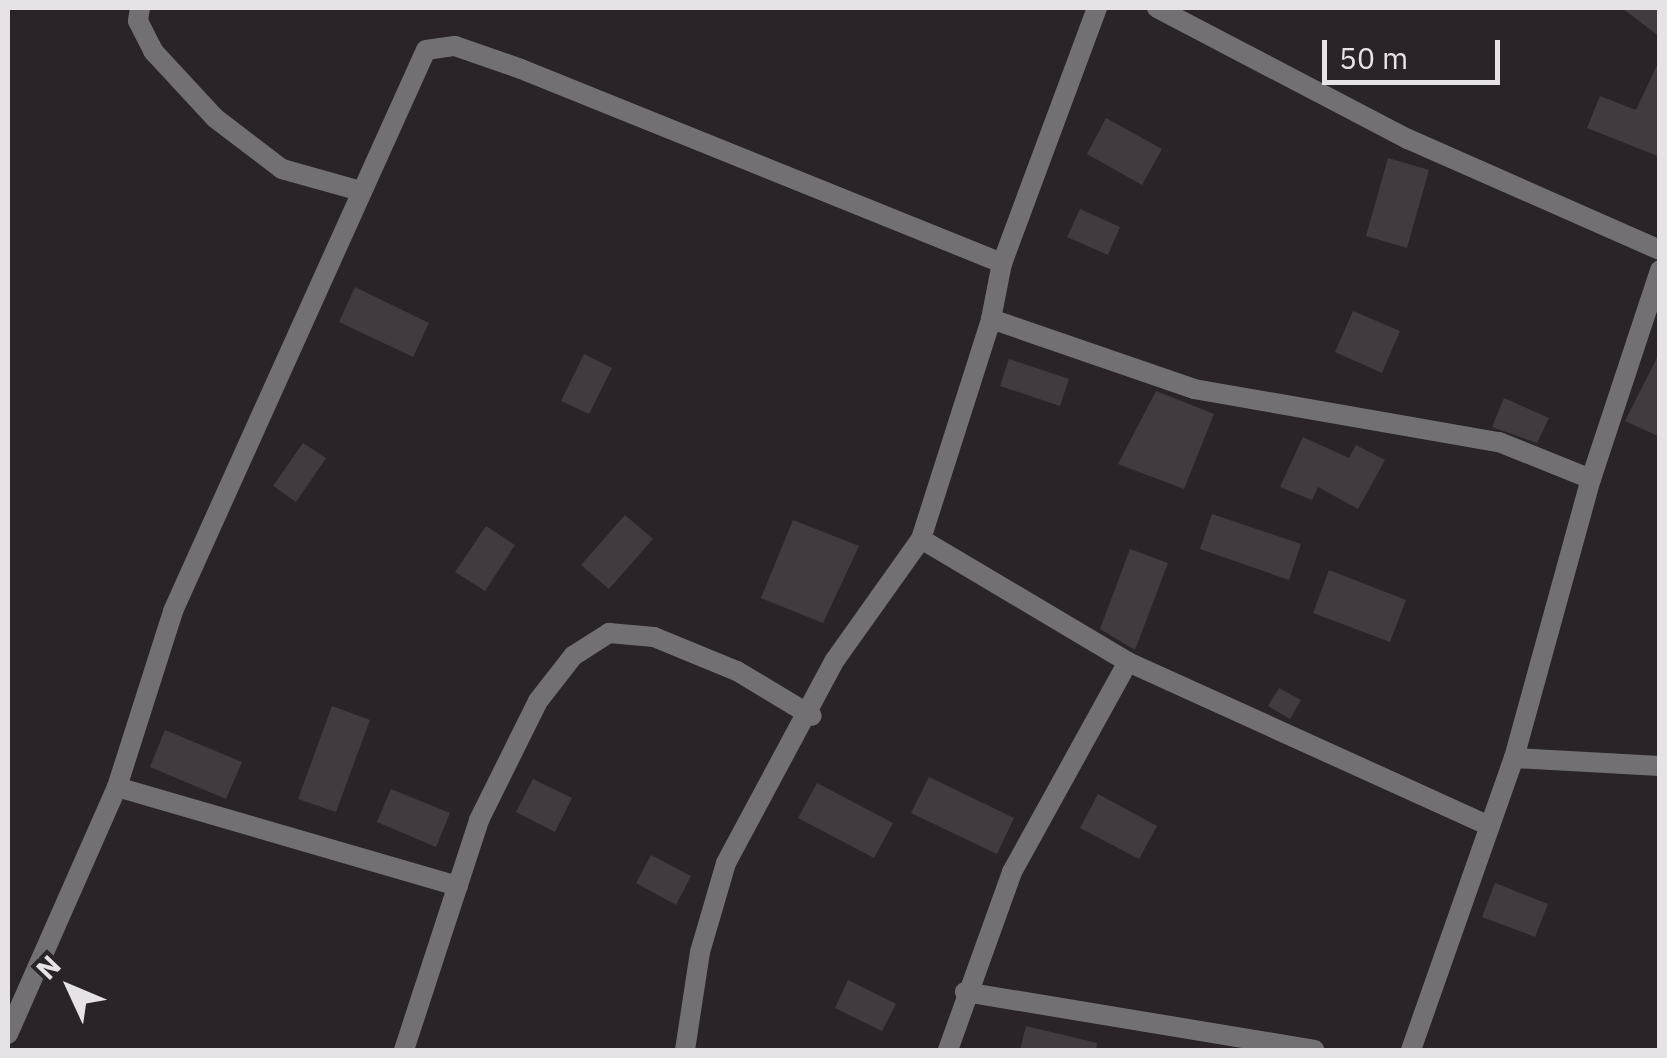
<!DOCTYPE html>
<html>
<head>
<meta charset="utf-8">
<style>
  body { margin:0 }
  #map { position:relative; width:1667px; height:1058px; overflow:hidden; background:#2a2429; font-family:"IBM Plex Sans",sans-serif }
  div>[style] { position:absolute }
  .building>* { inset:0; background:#413b40 }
  .minor>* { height:20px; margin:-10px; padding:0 10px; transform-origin:10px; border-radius:10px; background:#737073 }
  span { translate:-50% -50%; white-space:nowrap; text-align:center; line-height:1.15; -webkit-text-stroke:8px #2a2429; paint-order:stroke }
  .frame { position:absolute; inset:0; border:10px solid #e6e2e5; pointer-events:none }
  .north { position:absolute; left:20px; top:938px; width:100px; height:100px; -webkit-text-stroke:8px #2a2429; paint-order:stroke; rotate:314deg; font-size:28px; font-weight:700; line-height:40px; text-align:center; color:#e6e2e5 }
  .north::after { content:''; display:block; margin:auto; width:35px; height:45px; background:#e6e2e5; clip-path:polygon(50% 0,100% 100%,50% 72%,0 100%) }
  .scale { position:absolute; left:1322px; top:40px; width:178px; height:45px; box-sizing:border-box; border:5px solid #e6e2e5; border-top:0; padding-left:12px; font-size:30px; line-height:35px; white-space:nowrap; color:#e6e2e5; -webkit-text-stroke:8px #2a2429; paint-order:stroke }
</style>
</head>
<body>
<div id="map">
  <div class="building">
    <i style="clip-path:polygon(1622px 8px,1660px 8px,1660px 37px)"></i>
    <i style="clip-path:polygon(1660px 59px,1660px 157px,1587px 128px,1600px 96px,1636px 110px)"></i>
    <i style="clip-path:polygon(1106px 118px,1162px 149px,1142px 185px,1087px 154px)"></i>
    <i style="clip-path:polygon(1388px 158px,1429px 170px,1407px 248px,1366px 236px)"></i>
    <i style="clip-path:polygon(1080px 209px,1120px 227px,1108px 255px,1067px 237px)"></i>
    <i style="clip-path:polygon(355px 287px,429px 323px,413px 357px,339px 322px)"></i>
    <i style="clip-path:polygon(1353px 311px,1400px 331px,1382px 373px,1335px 352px)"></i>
    <i style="clip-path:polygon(1660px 352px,1660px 437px,1625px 421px)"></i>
    <i style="clip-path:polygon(584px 354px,612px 368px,589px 414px,561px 401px)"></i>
    <i style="clip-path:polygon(1009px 359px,1069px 379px,1060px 406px,1000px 386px)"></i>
    <i style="clip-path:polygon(1156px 391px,1214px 414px,1184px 489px,1118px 464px)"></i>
    <i style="clip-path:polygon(1504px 398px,1549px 418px,1537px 443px,1492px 427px)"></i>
    <i style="clip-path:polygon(1303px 437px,1349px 458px,1356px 445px,1385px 460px,1358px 509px,1318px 487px,1312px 500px,1280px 487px)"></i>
    <i style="clip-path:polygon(303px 443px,326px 458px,296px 502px,273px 486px)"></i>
    <i style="clip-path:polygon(1212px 514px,1301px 544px,1289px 580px,1200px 549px)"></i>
    <i style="clip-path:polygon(625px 515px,653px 539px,609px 589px,581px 565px)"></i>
    <i style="clip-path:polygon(793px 520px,859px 546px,823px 623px,761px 598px)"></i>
    <i style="clip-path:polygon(486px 526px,515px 545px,485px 591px,455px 572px)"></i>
    <i style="clip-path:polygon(1130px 549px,1168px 563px,1135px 650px,1100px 629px)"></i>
    <i style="clip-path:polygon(1329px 570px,1406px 600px,1390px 642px,1313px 613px)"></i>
    <i style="clip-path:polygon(1279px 688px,1301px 700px,1290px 719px,1268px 706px)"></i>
    <i style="clip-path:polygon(332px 706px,370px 720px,336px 812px,298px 799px)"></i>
    <i style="clip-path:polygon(165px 730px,242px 762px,226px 799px,150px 767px)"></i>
    <i style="clip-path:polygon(929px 777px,1014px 818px,997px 854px,911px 813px)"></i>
    <i style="clip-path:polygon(533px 779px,572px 798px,555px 832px,516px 812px)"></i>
    <i style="clip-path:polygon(817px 783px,893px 823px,874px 858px,798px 818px)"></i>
    <i style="clip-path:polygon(391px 789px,450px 813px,436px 847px,377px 822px)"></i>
    <i style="clip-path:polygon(1098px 794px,1157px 826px,1139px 859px,1080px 828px)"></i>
    <i style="clip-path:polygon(651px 855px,691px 876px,676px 905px,636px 883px)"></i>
    <i style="clip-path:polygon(1495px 883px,1548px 904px,1535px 937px,1482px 917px)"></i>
    <i style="clip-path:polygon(848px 980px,896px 1004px,882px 1031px,835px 1008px)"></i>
    <i style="clip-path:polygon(1026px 1026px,1097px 1043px,1096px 1050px,1020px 1050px)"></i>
  </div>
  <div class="minor">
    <i style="left:140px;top:8px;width:13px;rotate:99deg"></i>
    <i style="left:138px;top:21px;width:34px;rotate:63deg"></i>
    <i style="left:153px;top:51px;width:91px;rotate:47.2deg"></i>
    <i style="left:215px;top:118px;width:84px;rotate:37.3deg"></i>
    <i style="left:282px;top:169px;width:82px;rotate:15.6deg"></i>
    <i style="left:1097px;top:8px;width:272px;rotate:110.4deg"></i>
    <i style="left:1002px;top:263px;width:57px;rotate:101.1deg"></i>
    <i style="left:991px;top:319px;width:215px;rotate:19deg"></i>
    <i style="left:1194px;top:389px;width:310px;rotate:9.9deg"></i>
    <i style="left:1499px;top:442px;width:99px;rotate:21.9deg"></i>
    <i style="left:1157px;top:8px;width:283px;rotate:27.6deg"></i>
    <i style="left:1408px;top:139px;width:275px;rotate:23.8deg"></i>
    <i style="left:921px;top:539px;width:241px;rotate:30.7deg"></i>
    <i style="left:1128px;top:662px;width:397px;rotate:24.4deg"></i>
    <i style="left:1514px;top:758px;width:146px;rotate:3.1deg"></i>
    <i style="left:117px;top:787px;width:355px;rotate:16.2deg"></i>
    <i style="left:965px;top:992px;width:354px;rotate:9.4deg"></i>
    <i style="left:8px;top:1034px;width:270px;rotate:-66.2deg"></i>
    <i style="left:117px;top:787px;width:185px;rotate:-72.3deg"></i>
    <i style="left:173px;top:611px;width:615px;rotate:-65.73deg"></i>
    <i style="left:426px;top:50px;width:29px;rotate:-8deg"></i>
    <i style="left:455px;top:46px;width:70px;rotate:19.2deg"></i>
    <i style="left:521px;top:69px;width:519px;rotate:21.97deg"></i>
    <i style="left:404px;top:1050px;width:242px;rotate:-71.9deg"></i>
    <i style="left:479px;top:820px;width:133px;rotate:-63.6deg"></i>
    <i style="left:538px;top:701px;width:57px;rotate:-52.1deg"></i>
    <i style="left:573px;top:656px;width:43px;rotate:-32.6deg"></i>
    <i style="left:609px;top:633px;width:45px;rotate:5.1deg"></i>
    <i style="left:654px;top:637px;width:90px;rotate:22.3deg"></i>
    <i style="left:737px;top:671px;width:87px;rotate:31deg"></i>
    <i style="left:685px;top:1050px;width:99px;rotate:-81.3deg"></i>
    <i style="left:700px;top:952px;width:93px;rotate:-73.7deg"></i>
    <i style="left:726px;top:863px;width:230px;rotate:-61.8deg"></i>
    <i style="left:835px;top:660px;width:148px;rotate:-54.6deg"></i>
    <i style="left:921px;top:539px;width:231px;rotate:-72.3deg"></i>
    <i style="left:948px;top:1050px;width:189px;rotate:-70.2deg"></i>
    <i style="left:1012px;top:872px;width:240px;rotate:-61.1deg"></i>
    <i style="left:1411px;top:1050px;width:310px;rotate:-70.6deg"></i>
    <i style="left:1514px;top:758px;width:289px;rotate:-74.6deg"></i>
    <i style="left:1591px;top:479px;width:220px;rotate:-71.7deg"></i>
  </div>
  <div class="frame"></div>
  <div class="north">N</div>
  <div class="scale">50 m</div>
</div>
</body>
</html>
